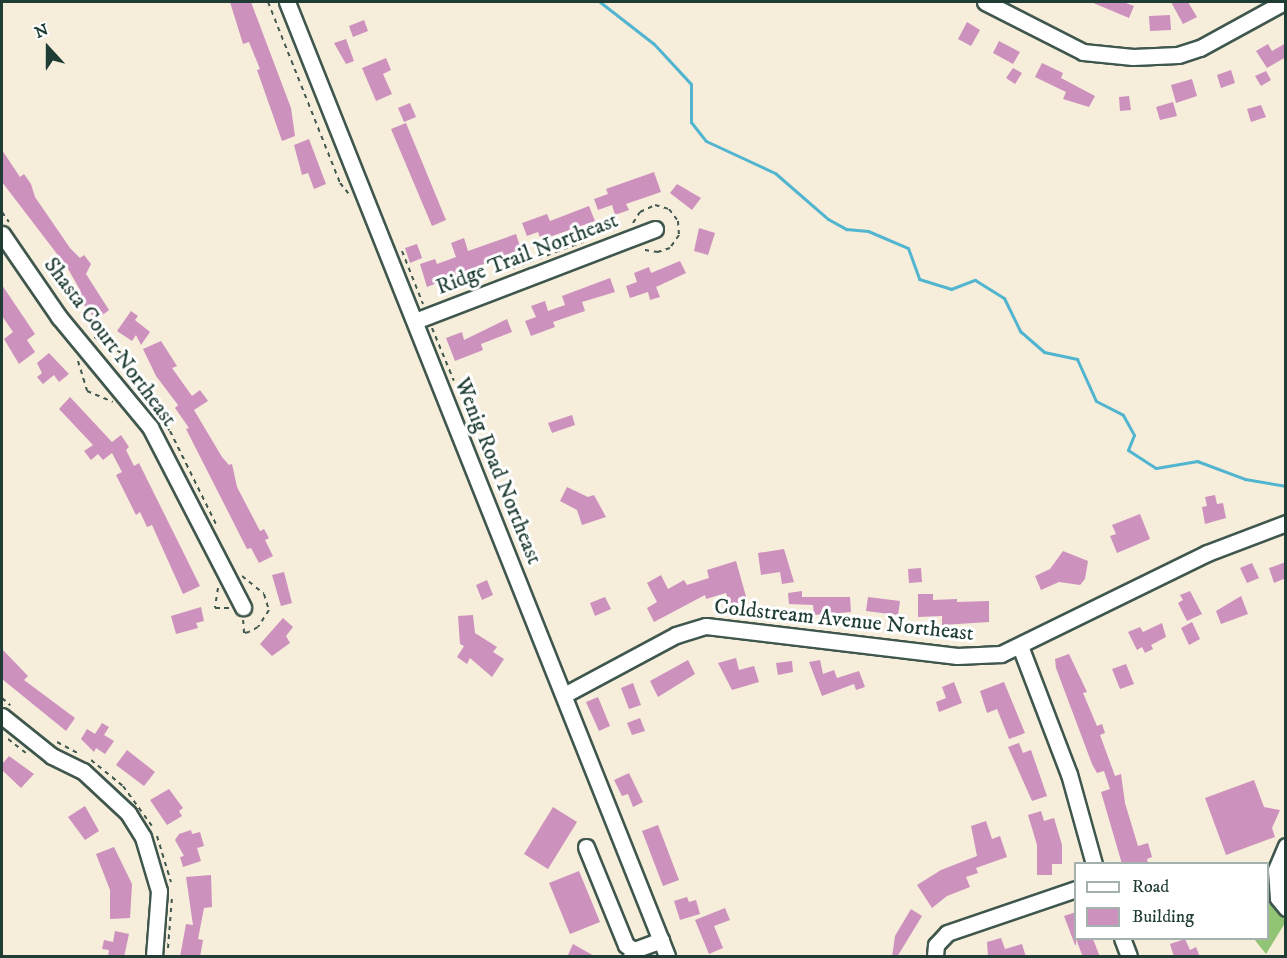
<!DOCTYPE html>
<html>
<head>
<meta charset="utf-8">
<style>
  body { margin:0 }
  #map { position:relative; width:1287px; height:958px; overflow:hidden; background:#f6eddb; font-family:"IM FELL DW Pica",serif }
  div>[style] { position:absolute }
  .green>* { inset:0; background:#92c475 }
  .stream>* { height:3px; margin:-1.5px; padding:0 1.5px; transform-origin:1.5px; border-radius:1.5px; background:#51b5d0 }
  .building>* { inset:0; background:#cd91be }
  .path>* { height:2px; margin-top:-1px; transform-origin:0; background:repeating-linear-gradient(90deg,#3f574d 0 4.5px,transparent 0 9px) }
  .roads { filter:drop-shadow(2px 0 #3f574d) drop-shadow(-2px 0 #3f574d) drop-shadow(0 2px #3f574d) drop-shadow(0 -2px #3f574d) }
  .minor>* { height:15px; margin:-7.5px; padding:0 7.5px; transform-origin:7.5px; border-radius:7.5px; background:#fff }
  span { translate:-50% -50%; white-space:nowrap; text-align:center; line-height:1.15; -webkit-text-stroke:6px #fff; paint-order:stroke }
  .street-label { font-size:22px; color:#1f3d34 }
  .frame { position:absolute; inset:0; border:3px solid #1f3d34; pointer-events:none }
  .legend { position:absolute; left:1074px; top:862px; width:195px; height:78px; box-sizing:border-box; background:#fff; border:2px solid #a5b1ae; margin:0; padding:8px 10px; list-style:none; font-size:18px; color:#1f3d34 }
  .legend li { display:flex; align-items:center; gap:12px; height:30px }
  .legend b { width:30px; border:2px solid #a5b1ae }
  .north { position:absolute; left:18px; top:18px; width:60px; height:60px; -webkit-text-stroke:4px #fff; paint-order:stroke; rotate:339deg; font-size:16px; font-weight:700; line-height:24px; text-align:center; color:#1f3d34 }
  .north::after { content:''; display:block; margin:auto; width:21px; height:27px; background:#1f3d34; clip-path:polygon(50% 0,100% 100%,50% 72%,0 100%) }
</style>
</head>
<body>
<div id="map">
  <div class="green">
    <i style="clip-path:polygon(1269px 868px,1285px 923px,1266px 954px,1254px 939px,1268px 938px)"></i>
  </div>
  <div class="stream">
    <i style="left:600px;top:2px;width:68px;rotate:37.9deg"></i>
    <i style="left:654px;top:44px;width:54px;rotate:47.2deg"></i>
    <i style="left:691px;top:84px;width:38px;rotate:90deg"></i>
    <i style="left:691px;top:122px;width:24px;rotate:52deg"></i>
    <i style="left:706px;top:141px;width:76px;rotate:24.9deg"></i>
    <i style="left:775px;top:173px;width:70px;rotate:41deg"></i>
    <i style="left:828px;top:219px;width:21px;rotate:29deg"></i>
    <i style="left:846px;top:229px;width:22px;rotate:5deg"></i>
    <i style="left:868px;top:231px;width:43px;rotate:23deg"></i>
    <i style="left:908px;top:248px;width:33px;rotate:70deg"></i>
    <i style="left:919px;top:279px;width:34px;rotate:17deg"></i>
    <i style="left:951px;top:289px;width:26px;rotate:-21deg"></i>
    <i style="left:975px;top:280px;width:34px;rotate:32deg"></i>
    <i style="left:1004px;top:298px;width:37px;rotate:64deg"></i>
    <i style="left:1020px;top:331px;width:32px;rotate:41deg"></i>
    <i style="left:1044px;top:352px;width:34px;rotate:12deg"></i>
    <i style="left:1077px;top:359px;width:46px;rotate:65.7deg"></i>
    <i style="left:1096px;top:401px;width:30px;rotate:27deg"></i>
    <i style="left:1123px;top:415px;width:23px;rotate:61deg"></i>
    <i style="left:1134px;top:435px;width:16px;rotate:112deg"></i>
    <i style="left:1128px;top:450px;width:33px;rotate:33deg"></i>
    <i style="left:1156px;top:468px;width:42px;rotate:-9.7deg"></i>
    <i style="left:1197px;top:461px;width:51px;rotate:20.6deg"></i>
    <i style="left:1245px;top:479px;width:42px;rotate:9.7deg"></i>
  </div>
  <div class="building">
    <i style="clip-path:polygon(230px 2px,251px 2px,291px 108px,295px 136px,282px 141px,257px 70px,260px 69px,249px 42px,243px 44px)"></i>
    <i style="clip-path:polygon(1091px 2px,1123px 2px,1134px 6px,1129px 18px)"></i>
    <i style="clip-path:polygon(1171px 2px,1188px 2px,1197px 17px,1183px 24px)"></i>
    <i style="clip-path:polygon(1170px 15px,1171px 30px,1150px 31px,1149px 16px)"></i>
    <i style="clip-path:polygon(364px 20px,368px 31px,353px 37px,349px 26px)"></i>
    <i style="clip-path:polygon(967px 22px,980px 30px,971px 46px,958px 39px)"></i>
    <i style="clip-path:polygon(346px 39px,354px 61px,346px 64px,334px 43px)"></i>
    <i style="clip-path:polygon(999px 41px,1020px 52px,1013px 64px,993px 53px)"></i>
    <i style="clip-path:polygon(1286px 43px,1286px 57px,1267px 68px,1256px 51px,1268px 44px,1272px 51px)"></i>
    <i style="clip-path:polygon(386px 58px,391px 70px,383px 74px,392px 94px,376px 101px,362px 68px)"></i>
    <i style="clip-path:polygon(1042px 63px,1063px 73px,1061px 78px,1095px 96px,1089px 107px,1063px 99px,1066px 92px,1035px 77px)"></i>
    <i style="clip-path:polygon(1013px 68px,1022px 73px,1015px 84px,1006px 78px)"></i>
    <i style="clip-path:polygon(1231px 70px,1235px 83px,1221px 88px,1217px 75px)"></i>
    <i style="clip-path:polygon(1266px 71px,1271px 80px,1261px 86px,1255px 76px)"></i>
    <i style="clip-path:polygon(1192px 79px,1197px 96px,1176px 103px,1171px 85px)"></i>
    <i style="clip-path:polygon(1129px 96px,1131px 110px,1120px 111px,1119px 97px)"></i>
    <i style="clip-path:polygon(1173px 102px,1177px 116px,1160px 120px,1156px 107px)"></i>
    <i style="clip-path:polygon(410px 103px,416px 117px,404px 122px,398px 108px)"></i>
    <i style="clip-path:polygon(1261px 105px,1266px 117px,1251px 122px,1247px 109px)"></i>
    <i style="clip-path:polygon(406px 123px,446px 220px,432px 226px,391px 129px)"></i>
    <i style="clip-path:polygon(309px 139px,326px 184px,314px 189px,308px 173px,302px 175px,294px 145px)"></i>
    <i style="clip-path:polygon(2px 150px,20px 177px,24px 174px,31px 184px,35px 197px,70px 248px,80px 258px,84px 255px,91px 264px,86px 274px,109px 310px,96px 320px,75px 294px,80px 290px,67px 267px,2px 182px)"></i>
    <i style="clip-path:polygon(654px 172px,661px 192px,626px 204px,629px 210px,615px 215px,612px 205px,598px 210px,594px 199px,608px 194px,606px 189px)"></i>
    <i style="clip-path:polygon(677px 184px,701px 198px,692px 210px,670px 193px)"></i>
    <i style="clip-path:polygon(589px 206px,595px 221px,541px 240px,538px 232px,527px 236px,522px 223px,547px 214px,550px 221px)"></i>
    <i style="clip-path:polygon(699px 228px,715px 233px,708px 255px,694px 251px)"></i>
    <i style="clip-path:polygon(516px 234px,521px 249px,427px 287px,420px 264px,435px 259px,437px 264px,456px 257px,451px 243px,464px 238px,468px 251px)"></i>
    <i style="clip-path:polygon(417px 244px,422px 258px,410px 263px,405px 248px)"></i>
    <i style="clip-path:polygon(680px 261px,686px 273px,656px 287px,660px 297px,650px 300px,648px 292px,630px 298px,626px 286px,637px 282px,634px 273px,649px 267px,651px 273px)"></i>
    <i style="clip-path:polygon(610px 278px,615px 292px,582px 302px,585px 311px,553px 322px,555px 327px,531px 336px,525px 321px,536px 317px,531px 306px,545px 301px,548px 311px,565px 305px,562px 296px)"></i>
    <i style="clip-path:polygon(2px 285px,35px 334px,27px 340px,35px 352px,19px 364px,4px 339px,13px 332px,2px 316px)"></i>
    <i style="clip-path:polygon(131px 311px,138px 316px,135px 320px,150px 332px,141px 345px,136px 335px,132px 341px,117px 331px)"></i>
    <i style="clip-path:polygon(507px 319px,512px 332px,481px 344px,483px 350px,455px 361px,446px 338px,462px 332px,464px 340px)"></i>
    <i style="clip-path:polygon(161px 341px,177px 366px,172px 368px,192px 396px,200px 390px,208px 401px,194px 410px,222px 457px,229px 465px,232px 464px,237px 487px,260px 531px,264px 529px,269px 538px,265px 540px,273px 556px,259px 563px,251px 548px,247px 549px,186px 429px,189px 428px,175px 408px,178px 405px,156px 376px,143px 349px)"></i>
    <i style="clip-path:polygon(49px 353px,69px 374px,59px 382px,54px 375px,43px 384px,37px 377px,42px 373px,37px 363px)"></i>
    <i style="clip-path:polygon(70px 397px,112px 442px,121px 435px,129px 447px,126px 450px,134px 466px,139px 463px,200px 586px,183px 594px,152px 525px,147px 527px,140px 512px,136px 515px,116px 475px,122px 472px,112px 453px,103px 460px,98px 454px,91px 460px,84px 451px,93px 445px,59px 409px)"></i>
    <i style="clip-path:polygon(572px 415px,575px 425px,552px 433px,548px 423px)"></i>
    <i style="clip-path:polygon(567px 487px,588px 497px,594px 495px,606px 517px,582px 525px,577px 510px,560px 501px)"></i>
    <i style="clip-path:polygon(1215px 495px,1217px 504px,1223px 503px,1226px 518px,1205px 524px,1202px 507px,1207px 506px,1205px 497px)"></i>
    <i style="clip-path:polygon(1140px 514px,1150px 539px,1117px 553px,1110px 536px,1116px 534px,1112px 525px)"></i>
    <i style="clip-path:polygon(784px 549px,794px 582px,782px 584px,780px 572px,761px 575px,758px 553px)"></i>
    <i style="clip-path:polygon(1063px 551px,1088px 561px,1085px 579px,1080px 585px,1059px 582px,1041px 590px,1035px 576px,1050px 569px)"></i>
    <i style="clip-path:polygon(736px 561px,747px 600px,730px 605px,726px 593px,706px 599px,705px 595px,654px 622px,647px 608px,657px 602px,647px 583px,661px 575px,668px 589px,684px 580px,687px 585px,709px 578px,707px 570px)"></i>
    <i style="clip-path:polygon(1286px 562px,1286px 578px,1274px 583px,1269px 568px)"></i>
    <i style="clip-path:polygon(1252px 563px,1259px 578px,1247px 583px,1240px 568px)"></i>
    <i style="clip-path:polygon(921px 568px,922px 582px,909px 583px,908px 569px)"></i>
    <i style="clip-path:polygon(284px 572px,292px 603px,281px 606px,272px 575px)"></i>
    <i style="clip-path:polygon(487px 580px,493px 595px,482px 600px,476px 585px)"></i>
    <i style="clip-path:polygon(802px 591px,802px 597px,850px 597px,851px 612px,814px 615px,813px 605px,789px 604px,788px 593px)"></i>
    <i style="clip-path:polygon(1190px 591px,1202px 614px,1187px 621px,1178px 603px,1183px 600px,1180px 595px)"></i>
    <i style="clip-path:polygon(918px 594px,933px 594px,933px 600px,957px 599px,957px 602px,989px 601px,989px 622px,942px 625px,942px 616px,918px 617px)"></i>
    <i style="clip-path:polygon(1241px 596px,1248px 614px,1221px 624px,1216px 611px)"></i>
    <i style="clip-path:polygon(605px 597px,611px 609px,595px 616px,590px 603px)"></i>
    <i style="clip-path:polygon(868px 597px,900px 601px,898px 615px,866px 611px)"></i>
    <i style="clip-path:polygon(201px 607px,204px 621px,196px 623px,198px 628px,176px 634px,171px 616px)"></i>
    <i style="clip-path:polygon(473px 615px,475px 633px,497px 647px,493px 652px,504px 659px,492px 677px,470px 658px,467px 664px,457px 657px,464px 646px,460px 644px,458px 616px)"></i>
    <i style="clip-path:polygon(283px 618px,293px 627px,286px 636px,290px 643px,272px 656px,260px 644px)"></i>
    <i style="clip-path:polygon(1192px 622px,1200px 639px,1189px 645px,1181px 628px)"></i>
    <i style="clip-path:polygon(1162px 623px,1166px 637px,1151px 645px,1153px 649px,1145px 653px,1142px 647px,1137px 650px,1128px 632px,1140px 627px,1143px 632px)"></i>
    <i style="clip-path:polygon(2px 649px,28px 676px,24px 680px,75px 718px,66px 731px,2px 679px)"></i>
    <i style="clip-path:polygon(1069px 654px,1087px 692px,1083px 693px,1097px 726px,1102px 724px,1105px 733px,1100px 735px,1115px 776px,1121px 774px,1125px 803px,1138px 846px,1148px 843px,1152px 857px,1147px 859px,1148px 864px,1122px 864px,1101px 792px,1110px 789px,1104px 771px,1097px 773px,1092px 764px,1056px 668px,1055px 659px)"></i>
    <i style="clip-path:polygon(736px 658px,739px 670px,754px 666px,759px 682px,732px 690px,718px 663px)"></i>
    <i style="clip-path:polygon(688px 660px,695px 674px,658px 697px,650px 681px)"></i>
    <i style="clip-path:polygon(820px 660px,823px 674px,834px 670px,837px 678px,859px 671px,865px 687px,856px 690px,854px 684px,822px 696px,809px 662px)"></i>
    <i style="clip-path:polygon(792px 661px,793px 672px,778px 675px,776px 663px)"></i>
    <i style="clip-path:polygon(1126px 664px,1134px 684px,1120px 689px,1112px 669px)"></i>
    <i style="clip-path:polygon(954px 682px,962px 703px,939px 712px,936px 702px,946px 698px,942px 687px)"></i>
    <i style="clip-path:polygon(1004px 682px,1025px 733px,1009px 739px,997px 709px,987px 713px,980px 691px)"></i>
    <i style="clip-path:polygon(633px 683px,641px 705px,629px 709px,621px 688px)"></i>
    <i style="clip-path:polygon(598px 697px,610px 726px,599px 731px,586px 702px)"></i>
    <i style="clip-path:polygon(640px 718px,645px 731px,632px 735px,627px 723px)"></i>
    <i style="clip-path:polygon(102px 723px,109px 727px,104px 735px,114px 741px,105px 754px,96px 748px,94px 752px,81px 739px,87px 729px,95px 734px)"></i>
    <i style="clip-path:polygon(1019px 743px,1023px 753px,1031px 750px,1047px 796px,1032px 801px,1008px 747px)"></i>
    <i style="clip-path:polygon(127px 750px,155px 772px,144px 786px,116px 765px)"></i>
    <i style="clip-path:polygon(9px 756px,34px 774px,21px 788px,2px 770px,2px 764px)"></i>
    <i style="clip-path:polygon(629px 773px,643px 802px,633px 807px,628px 794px,622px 796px,614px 780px)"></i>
    <i style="clip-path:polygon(1254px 780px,1264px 807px,1280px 810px,1272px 828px,1275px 837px,1226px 855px,1205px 798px)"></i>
    <i style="clip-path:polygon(169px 789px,183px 808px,179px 811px,182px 816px,167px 825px,150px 800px)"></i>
    <i style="clip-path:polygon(85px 806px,99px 831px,85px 840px,68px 817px)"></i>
    <i style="clip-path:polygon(553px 807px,577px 822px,548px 869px,524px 854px)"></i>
    <i style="clip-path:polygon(1041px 811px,1044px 821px,1054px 818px,1062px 845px,1062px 864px,1052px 864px,1052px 875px,1037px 875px,1037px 845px,1028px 815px)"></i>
    <i style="clip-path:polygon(986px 821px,992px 839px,1000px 836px,1007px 857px,976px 868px,978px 873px,966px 877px,970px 887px,947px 896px,932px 908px,917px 885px,941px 870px,977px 856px,971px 826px)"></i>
    <i style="clip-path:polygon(658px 825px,679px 880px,663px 886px,642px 831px)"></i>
    <i style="clip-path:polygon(191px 830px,192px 834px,200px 832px,204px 846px,197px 848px,201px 861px,183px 867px,180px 857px,184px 856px,175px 840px,179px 834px)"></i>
    <i style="clip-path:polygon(114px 847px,132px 884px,130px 918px,110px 919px,110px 890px,96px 854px)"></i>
    <i style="clip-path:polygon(579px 871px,600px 922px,570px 934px,549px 883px)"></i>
    <i style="clip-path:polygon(211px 875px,212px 907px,204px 908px,198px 939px,203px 940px,200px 957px,180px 957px,186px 924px,193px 925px,186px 877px)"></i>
    <i style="clip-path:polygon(687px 897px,689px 902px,696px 900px,700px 914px,680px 920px,674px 901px)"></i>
    <i style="clip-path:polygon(725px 908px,730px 920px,714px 926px,723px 948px,709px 954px,695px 920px)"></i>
    <i style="clip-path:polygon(911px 909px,922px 916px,897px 957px,892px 957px,895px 936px)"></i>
    <i style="clip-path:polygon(1076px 912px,1076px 945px,1075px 945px,1064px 916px)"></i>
    <i style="clip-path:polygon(115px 931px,129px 934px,124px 957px,108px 957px,109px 950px,102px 949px,104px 940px,113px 942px)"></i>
    <i style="clip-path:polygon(1001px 938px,1005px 949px,1022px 944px,1026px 957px,988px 957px,987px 942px)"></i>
    <i style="clip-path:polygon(1076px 939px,1093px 939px,1100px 957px,1083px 957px)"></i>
    <i style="clip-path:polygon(1185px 939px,1190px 950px,1196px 947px,1200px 957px,1174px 957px,1170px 944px)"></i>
    <i style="clip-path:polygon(573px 944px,596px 957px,567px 957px)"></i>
  </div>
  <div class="path">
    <i style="left:268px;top:2px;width:195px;rotate:68.3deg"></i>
    <i style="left:340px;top:183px;width:14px;rotate:51deg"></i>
    <i style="left:2px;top:212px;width:12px;rotate:55deg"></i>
    <i style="left:633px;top:223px;width:13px;rotate:-58deg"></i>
    <i style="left:640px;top:212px;width:17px;rotate:-25deg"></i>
    <i style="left:655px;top:205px;width:15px;rotate:16deg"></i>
    <i style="left:669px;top:209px;width:15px;rotate:53deg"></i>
    <i style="left:678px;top:221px;width:14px;rotate:86deg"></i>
    <i style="left:679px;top:235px;width:16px;rotate:125deg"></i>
    <i style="left:670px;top:248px;width:13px;rotate:162deg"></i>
    <i style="left:658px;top:252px;width:18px;rotate:-171deg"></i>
    <i style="left:402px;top:251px;width:57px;rotate:68.4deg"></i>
    <i style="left:513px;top:268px;width:75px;rotate:-20.4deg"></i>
    <i style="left:432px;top:328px;width:57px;rotate:67.5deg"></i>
    <i style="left:94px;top:337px;width:42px;rotate:30.3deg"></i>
    <i style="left:130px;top:358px;width:12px;rotate:70deg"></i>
    <i style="left:134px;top:369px;width:15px;rotate:94deg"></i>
    <i style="left:133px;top:384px;width:60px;rotate:51.8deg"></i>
    <i style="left:170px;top:431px;width:108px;rotate:63.7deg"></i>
    <i style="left:78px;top:361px;width:31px;rotate:73deg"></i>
    <i style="left:87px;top:391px;width:28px;rotate:23deg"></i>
    <i style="left:242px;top:576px;width:28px;rotate:39deg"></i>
    <i style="left:264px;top:594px;width:17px;rotate:73deg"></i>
    <i style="left:269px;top:610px;width:20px;rotate:123deg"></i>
    <i style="left:258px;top:627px;width:10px;rotate:151deg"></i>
    <i style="left:249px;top:632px;width:5px;rotate:169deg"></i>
    <i style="left:244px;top:633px;width:15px;rotate:-94deg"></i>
    <i style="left:218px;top:588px;width:20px;rotate:99deg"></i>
    <i style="left:215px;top:608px;width:15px"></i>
    <i style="left:2px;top:698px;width:11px;rotate:41deg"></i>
    <i style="left:8px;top:739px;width:24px;rotate:38deg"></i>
    <i style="left:57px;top:742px;width:24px;rotate:28deg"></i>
    <i style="left:91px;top:760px;width:41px;rotate:39.1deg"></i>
    <i style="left:123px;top:786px;width:49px;rotate:54.1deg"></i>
    <i style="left:157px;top:836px;width:48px;rotate:73.1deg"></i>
    <i style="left:168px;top:948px;width:51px;rotate:-85.5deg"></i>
  </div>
  <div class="roads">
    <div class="minor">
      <i style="left:287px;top:2px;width:1027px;rotate:68.28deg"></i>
      <i style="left:985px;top:2px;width:110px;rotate:27deg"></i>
      <i style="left:1083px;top:52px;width:50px;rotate:5.7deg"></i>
      <i style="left:1133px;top:57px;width:45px;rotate:-2.5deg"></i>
      <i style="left:1178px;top:55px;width:23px;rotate:-18deg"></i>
      <i style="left:1200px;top:48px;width:96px;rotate:-28.7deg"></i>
      <i style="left:2px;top:234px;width:101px;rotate:55.5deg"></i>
      <i style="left:59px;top:317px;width:143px;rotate:50.4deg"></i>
      <i style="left:150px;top:427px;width:203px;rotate:62.7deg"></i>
      <i style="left:415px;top:321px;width:257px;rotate:-21deg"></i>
      <i style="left:1020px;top:646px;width:137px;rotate:69.1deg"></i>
      <i style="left:1069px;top:774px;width:93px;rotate:74.5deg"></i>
      <i style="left:564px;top:695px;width:127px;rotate:-28.2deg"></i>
      <i style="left:676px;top:635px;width:31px;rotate:-17deg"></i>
      <i style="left:706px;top:626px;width:253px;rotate:6.8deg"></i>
      <i style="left:957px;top:656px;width:44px;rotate:-2.6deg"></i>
      <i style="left:1001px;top:654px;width:229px;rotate:-26.1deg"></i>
      <i style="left:1207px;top:553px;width:85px;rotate:-20.8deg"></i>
      <i style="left:2px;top:716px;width:64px;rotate:38.7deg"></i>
      <i style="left:52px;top:756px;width:34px;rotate:26deg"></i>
      <i style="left:83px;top:771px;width:62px;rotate:43deg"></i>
      <i style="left:128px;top:813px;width:28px;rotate:58deg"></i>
      <i style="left:143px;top:837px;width:56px;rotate:73.5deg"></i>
      <i style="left:159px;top:891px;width:65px;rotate:94.4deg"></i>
      <i style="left:1286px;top:846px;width:26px;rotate:113deg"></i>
      <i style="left:1276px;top:870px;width:28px;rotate:86deg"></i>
      <i style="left:1278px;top:898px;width:13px;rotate:51deg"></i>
      <i style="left:586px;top:847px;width:106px;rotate:67.8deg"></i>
      <i style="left:626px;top:945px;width:9px;rotate:32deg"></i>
      <i style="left:1122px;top:938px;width:19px;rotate:69deg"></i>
      <i style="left:631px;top:956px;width:7px;rotate:-63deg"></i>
      <i style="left:634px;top:950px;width:29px;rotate:-20deg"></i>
      <i style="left:935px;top:956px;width:11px;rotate:-85deg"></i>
      <i style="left:936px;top:945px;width:16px;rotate:-47deg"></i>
      <i style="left:947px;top:933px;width:136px;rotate:-18.8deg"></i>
    </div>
  </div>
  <div class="street-label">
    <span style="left:527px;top:254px;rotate:-21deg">Ridge Trail Northeast</span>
    <span style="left:110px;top:342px;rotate:53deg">Shasta Court Northeast</span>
    <span style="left:498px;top:471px;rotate:68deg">Wenig Road Northeast</span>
    <span style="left:844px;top:620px;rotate:6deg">Coldstream Avenue Northeast</span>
  </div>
  <div class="frame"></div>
  <ul class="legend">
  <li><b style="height:8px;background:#fff"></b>Road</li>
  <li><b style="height:16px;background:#cd91be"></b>Building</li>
  </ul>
  <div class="north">N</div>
</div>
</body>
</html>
